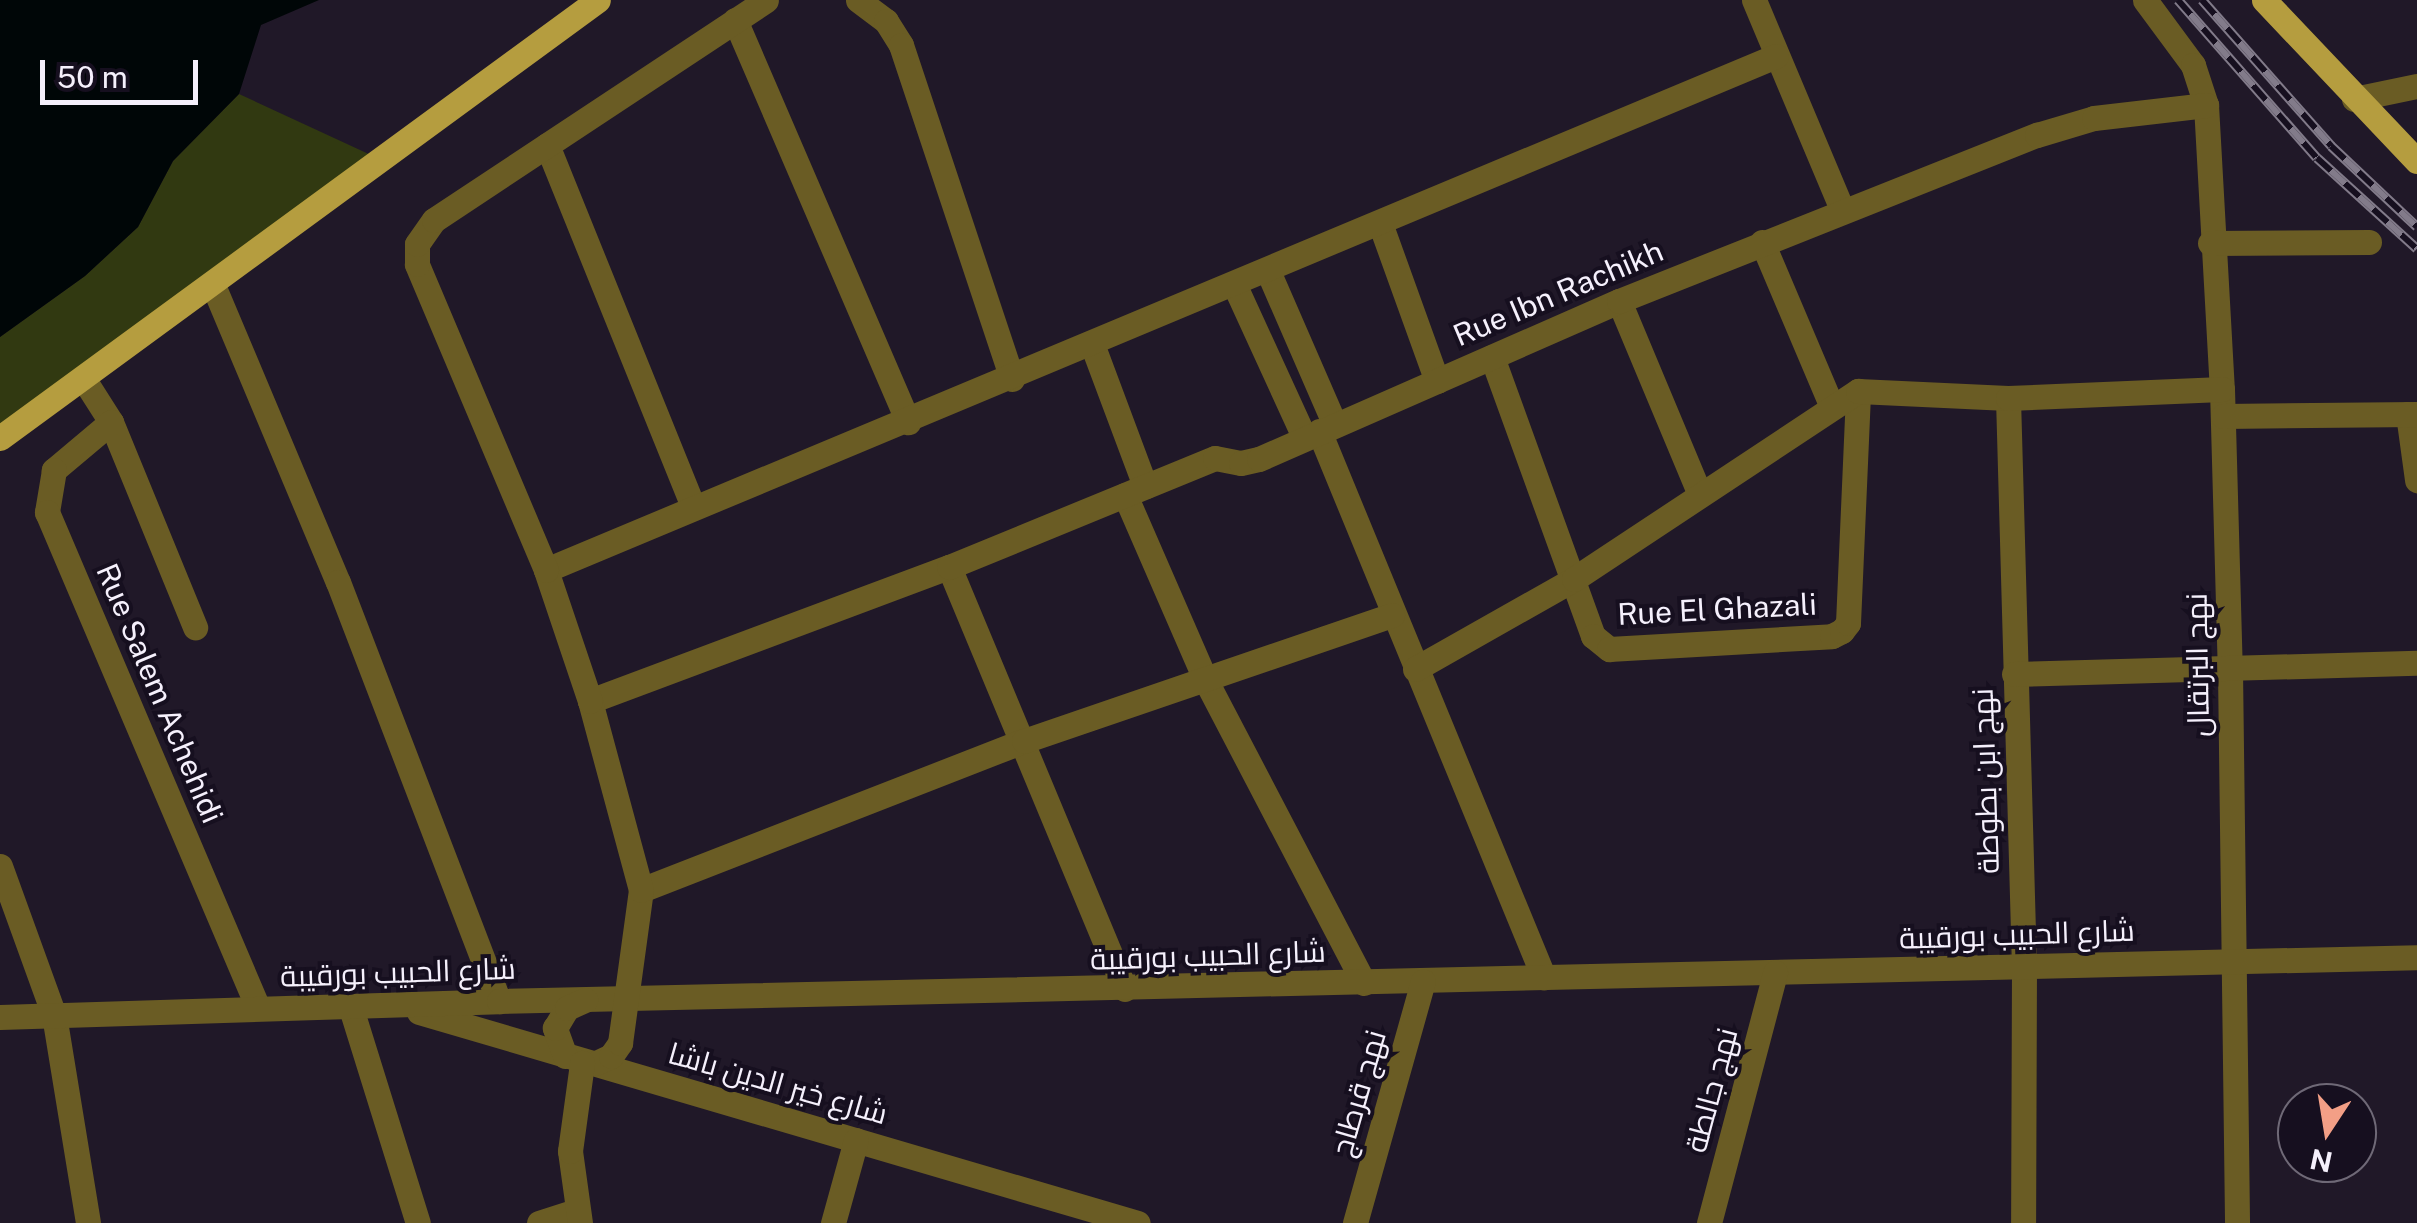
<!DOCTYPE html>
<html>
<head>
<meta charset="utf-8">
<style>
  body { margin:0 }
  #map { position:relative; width:2417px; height:1223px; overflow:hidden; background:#201828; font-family:"Public Sans",Cairo,sans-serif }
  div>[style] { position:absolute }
  .green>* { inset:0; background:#313911 }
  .water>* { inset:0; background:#000607 }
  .minor>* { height:25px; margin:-12.5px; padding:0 12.5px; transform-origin:12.5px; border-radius:12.5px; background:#6a5c24 }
  .major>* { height:25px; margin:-12.5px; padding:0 12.5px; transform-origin:12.5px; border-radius:12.5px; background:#b59d3f }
  .rail>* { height:10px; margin-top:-5px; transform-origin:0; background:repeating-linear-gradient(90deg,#160f1f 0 19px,#827b8a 0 38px); box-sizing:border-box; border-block:2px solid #827b8a }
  span { translate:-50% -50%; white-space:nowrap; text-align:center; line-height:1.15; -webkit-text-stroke:8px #160f1f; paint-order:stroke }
  .street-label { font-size:30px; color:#f5f0fc }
  .north { position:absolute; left:2277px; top:1083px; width:100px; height:100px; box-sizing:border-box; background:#160f1f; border:2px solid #6f6977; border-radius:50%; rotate:192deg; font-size:28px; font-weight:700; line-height:40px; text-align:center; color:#f5f0fc }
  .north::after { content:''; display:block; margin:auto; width:35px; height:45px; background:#f39f86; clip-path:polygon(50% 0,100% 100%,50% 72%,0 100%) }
  .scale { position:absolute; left:40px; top:60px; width:158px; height:45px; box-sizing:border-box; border:5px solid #f5f0fc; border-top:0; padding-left:12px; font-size:30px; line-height:35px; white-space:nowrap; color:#f5f0fc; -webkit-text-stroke:8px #160f1f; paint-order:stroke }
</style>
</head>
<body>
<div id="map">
  <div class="green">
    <i style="clip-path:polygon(239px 94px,386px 162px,0 432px,0 337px,85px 276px,138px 227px,173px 161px)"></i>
  </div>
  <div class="water">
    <i style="clip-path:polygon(0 0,319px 0,261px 25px,239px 94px,173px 161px,138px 227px,85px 276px,0 337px)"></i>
  </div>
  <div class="minor">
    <i style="left:858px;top:0;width:35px;rotate:37deg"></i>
    <i style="left:886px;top:21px;width:28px;rotate:58deg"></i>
    <i style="left:901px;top:45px;width:352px;rotate:71.6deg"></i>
    <i style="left:1754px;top:0;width:227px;rotate:67.2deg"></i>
    <i style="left:2145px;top:0;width:81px;rotate:53.6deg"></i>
    <i style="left:2193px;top:65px;width:42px;rotate:72deg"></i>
    <i style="left:2206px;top:105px;width:284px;rotate:86.8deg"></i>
    <i style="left:2222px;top:389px;width:281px;rotate:88.4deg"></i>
    <i style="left:2230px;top:670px;width:553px;rotate:89.27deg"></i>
    <i style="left:735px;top:20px;width:438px;rotate:66.7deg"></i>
    <i style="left:2354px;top:99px;width:64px;rotate:-11.7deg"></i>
    <i style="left:547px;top:145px;width:390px;rotate:68deg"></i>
    <i style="left:1380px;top:223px;width:168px;rotate:70.2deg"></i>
    <i style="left:1762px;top:242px;width:179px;rotate:67deg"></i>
    <i style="left:2210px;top:243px;width:159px;rotate:-0.4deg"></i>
    <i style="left:1268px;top:271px;width:168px;rotate:66.5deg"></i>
    <i style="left:213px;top:285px;width:322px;rotate:67.2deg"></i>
    <i style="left:338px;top:582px;width:449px;rotate:69deg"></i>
    <i style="left:1235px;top:286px;width:166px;rotate:65.4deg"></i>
    <i style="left:1619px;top:301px;width:210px;rotate:67.3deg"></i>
    <i style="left:1092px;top:344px;width:152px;rotate:69.5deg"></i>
    <i style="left:1492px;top:357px;width:297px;rotate:70.1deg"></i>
    <i style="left:1593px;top:636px;width:21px;rotate:39deg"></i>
    <i style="left:1609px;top:649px;width:223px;rotate:-3.3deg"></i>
    <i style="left:1832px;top:636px;width:11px;rotate:-27deg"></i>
    <i style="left:1842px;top:631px;width:10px;rotate:-53deg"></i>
    <i style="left:1848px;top:623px;width:232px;rotate:-87.5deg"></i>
    <i style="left:83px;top:378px;width:52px;rotate:57.5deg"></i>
    <i style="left:111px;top:422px;width:222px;rotate:67.7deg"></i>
    <i style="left:2008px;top:398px;width:569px;rotate:88.39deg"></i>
    <i style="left:2024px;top:967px;width:256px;rotate:90.2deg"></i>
    <i style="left:2408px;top:414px;width:67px;rotate:82.2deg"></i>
    <i style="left:2223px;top:416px;width:194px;rotate:-0.6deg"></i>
    <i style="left:111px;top:422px;width:75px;rotate:139.9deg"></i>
    <i style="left:54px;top:470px;width:43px;rotate:99.5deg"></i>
    <i style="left:47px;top:512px;width:539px;rotate:66.95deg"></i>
    <i style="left:1319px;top:431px;width:591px;rotate:67.64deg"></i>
    <i style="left:1125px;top:495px;width:201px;rotate:66.5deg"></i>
    <i style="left:1205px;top:679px;width:343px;rotate:62.4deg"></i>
    <i style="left:949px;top:567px;width:457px;rotate:67.4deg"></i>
    <i style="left:546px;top:570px;width:1333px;rotate:-22.68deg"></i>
    <i style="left:1415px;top:669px;width:183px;rotate:-29.5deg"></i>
    <i style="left:1574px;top:579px;width:341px;rotate:-33.5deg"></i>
    <i style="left:1858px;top:391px;width:150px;rotate:2.7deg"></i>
    <i style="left:2008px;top:398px;width:214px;rotate:-2.4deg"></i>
    <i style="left:2014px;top:674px;width:403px;rotate:-1.6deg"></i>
    <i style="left:590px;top:701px;width:383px;rotate:-20.5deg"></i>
    <i style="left:949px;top:567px;width:287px;rotate:-22.3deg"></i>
    <i style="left:1215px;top:458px;width:26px;rotate:11deg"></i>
    <i style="left:1241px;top:463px;width:18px;rotate:-13deg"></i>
    <i style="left:1259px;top:459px;width:393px;rotate:-23.7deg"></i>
    <i style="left:1619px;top:301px;width:450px;rotate:-21.7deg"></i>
    <i style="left:2037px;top:135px;width:59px;rotate:-16.6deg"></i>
    <i style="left:2094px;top:118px;width:113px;rotate:-6.6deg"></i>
    <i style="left:0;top:866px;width:158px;rotate:70.1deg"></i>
    <i style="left:54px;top:1015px;width:211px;rotate:80.7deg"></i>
    <i style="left:641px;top:890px;width:411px;rotate:-21.3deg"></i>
    <i style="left:1024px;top:741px;width:389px;rotate:-18.9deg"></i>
    <i style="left:350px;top:1005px;width:228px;rotate:72.7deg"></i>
    <i style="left:419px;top:1012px;width:749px;rotate:16.36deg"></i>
    <i style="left:0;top:1017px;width:499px;rotate:-1.8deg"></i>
    <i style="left:499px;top:1001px;width:1919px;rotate:-1.31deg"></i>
    <i style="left:565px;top:1056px;width:30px;rotate:-110deg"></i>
    <i style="left:555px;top:1028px;width:23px;rotate:-59deg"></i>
    <i style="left:567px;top:1008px;width:20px;rotate:-24deg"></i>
    <i style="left:596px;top:1063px;width:17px;rotate:-25deg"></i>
    <i style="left:611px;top:1056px;width:16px;rotate:-55deg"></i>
    <i style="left:620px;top:1043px;width:154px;rotate:-82.2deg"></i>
    <i style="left:641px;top:890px;width:196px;rotate:-105.1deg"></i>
    <i style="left:590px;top:701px;width:138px;rotate:-108.6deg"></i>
    <i style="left:546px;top:570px;width:332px;rotate:-112.9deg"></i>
    <i style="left:417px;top:264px;width:20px;rotate:-90deg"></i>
    <i style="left:417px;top:244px;width:29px;rotate:-55deg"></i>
    <i style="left:434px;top:220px;width:398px;rotate:-33.5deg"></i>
    <i style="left:539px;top:1223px;width:40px;rotate:-18deg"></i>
    <i style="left:580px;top:1223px;width:73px;rotate:-97.9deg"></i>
    <i style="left:570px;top:1151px;width:89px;rotate:-82.2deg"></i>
    <i style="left:833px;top:1223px;width:86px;rotate:-74.5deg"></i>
    <i style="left:1355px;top:1223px;width:251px;rotate:-74.3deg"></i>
    <i style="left:1709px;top:1223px;width:259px;rotate:-75.2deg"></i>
  </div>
  <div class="major">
    <i style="left:2264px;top:0;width:222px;rotate:46.5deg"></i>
    <i style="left:0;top:438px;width:741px;rotate:-36.22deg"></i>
  </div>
  <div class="rail">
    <i style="left:2178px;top:0;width:210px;rotate:48.7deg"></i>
    <i style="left:2317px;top:158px;width:135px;rotate:42.3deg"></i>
    <i style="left:2202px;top:0;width:195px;rotate:48.5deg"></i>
    <i style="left:2331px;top:146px;width:118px;rotate:43.3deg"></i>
  </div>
  <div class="street-label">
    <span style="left:1558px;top:293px;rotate:-23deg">Rue Ibn Rachikh</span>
    <span style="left:1717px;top:609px;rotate:-3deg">Rue El Ghazali</span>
    <span style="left:2197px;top:665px;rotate:-91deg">نهج البرتقال</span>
    <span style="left:160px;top:693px;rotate:67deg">Rue Salem Achehidi</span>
    <span style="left:1985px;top:781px;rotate:-92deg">نهج ابن بطوطة</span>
    <span style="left:2017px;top:934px;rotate:-2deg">شارع الحبيب بورقيبة</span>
    <span style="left:1208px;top:955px;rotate:-2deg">شارع الحبيب بورقيبة</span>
    <span style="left:398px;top:972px;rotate:-2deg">شارع الحبيب بورقيبة</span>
    <span style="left:778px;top:1083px;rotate:16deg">شارع خير الدين باشا</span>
    <span style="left:1711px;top:1090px;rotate:-75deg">نهج جالطة</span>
    <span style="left:1358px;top:1093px;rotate:-74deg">نهج قرطاج</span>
  </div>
  <div class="north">N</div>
  <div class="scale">50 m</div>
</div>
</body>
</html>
